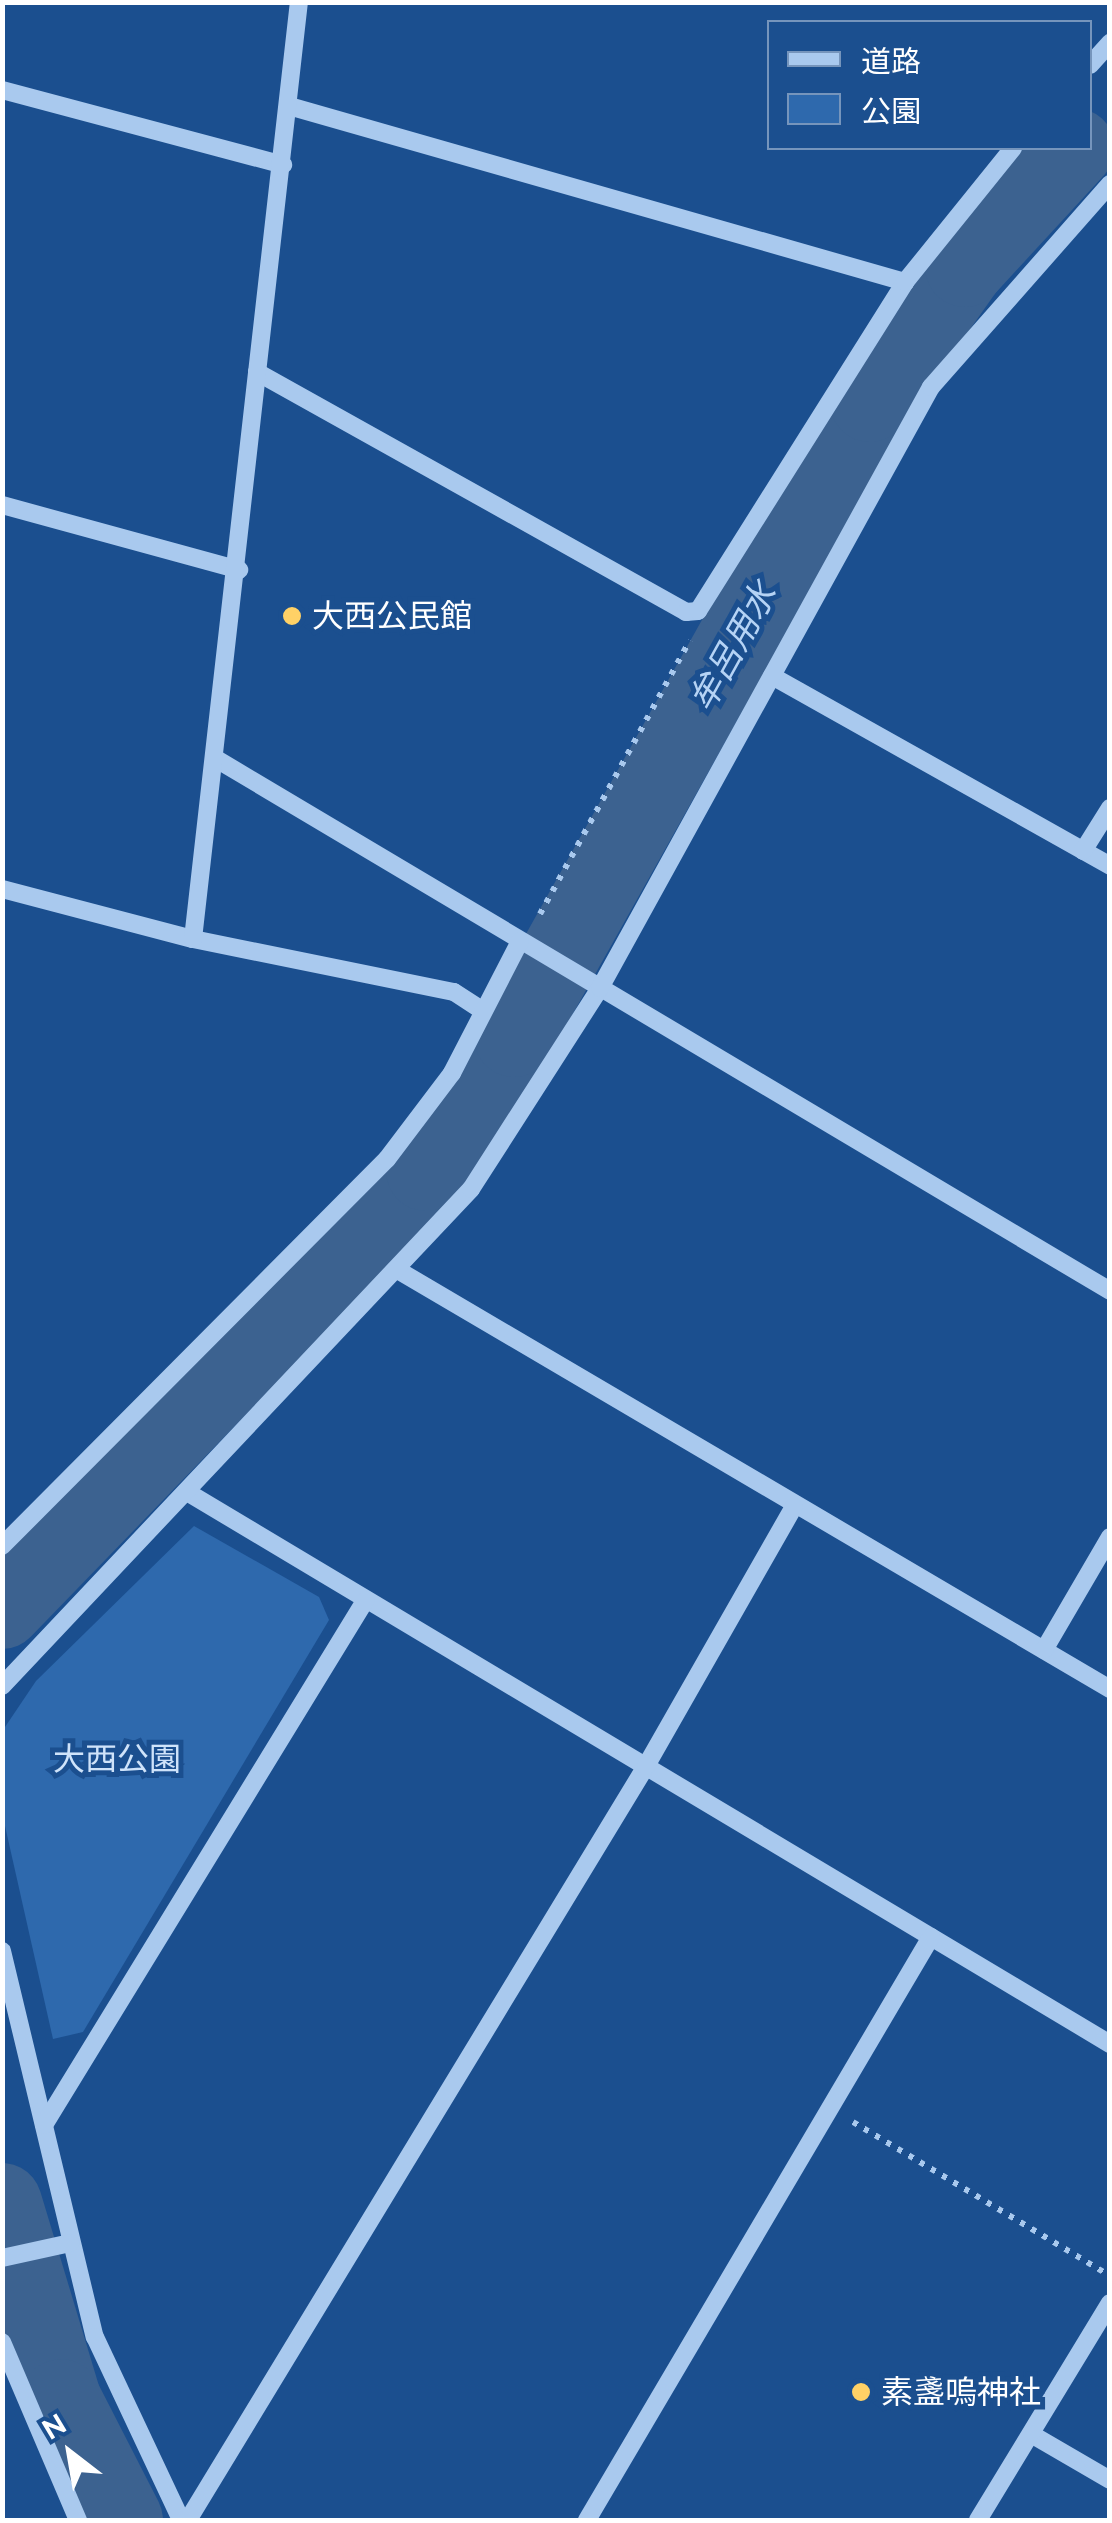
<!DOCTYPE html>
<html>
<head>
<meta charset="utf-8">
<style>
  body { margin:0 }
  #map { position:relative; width:1112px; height:2523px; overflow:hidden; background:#1b4f8f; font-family:Raleway,"Noto Sans JP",sans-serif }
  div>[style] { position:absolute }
  .green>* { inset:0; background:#2e69ad }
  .river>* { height:80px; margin:-40px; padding:0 40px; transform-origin:40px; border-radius:40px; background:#3c6290 }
  .path>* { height:6px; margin-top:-3px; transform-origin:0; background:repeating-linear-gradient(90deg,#a9c9ee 0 5px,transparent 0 13px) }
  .minor>* { height:18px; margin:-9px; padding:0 9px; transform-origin:9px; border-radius:9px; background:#a9c9ee }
  .dots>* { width:28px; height:28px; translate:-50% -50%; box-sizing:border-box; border:5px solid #1b4f8f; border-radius:50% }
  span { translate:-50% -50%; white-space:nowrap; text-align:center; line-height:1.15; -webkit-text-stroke:10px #1b4f8f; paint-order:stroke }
  .poi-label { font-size:32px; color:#fff }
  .left { translate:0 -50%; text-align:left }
  .park-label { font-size:32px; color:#cfe3fa }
  .water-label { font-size:35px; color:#b5d3f5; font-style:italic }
  .frame { position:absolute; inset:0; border:5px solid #fff; pointer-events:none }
  .legend { position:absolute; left:767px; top:20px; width:325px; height:130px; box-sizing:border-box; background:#1b4f8f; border:2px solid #7695bc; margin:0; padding:12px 18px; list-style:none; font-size:30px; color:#fff }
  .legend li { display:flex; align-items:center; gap:20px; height:50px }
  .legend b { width:50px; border:2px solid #7695bc }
  .north { position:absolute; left:20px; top:2403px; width:100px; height:100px; -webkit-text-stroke:8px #1b4f8f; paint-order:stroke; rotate:329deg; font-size:28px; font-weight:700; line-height:40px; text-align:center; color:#fff }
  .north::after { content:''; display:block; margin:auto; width:35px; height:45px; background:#fff; clip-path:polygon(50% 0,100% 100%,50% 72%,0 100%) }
</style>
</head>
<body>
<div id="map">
  <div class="green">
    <i style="clip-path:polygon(194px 1526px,319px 1597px,329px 1620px,83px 2032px,53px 2039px,3px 1817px,3px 1730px,36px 1681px)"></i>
  </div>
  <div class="river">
    <i style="left:2px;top:1609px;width:610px;rotate:-45.93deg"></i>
    <i style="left:426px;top:1171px;width:160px;rotate:-56.7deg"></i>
    <i style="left:514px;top:1037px;width:728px;rotate:-60.72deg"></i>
    <i style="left:870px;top:402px;width:165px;rotate:-54.9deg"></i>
    <i style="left:965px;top:267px;width:162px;rotate:-47.3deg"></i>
    <i style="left:2px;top:2203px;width:205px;rotate:73.2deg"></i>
    <i style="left:61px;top:2399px;width:136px;rotate:62.9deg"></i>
  </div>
  <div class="path">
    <i style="left:540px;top:914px;width:312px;rotate:-61.3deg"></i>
    <i style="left:853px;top:2122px;width:292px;rotate:30.9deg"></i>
  </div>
  <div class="minor">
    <i style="left:1090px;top:65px;width:30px;rotate:-48deg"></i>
    <i style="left:2px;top:90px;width:291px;rotate:14.9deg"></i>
    <i style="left:289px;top:106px;width:641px;rotate:15.95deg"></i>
    <i style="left:257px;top:372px;width:492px;rotate:29.2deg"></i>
    <i style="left:686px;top:612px;width:12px;rotate:-5deg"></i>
    <i style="left:698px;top:611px;width:389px;rotate:-57.8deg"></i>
    <i style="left:905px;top:282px;width:172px;rotate:-51.1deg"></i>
    <i style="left:2px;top:505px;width:246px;rotate:15.3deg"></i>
    <i style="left:772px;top:676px;width:388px;rotate:29.3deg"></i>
    <i style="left:218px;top:760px;width:1038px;rotate:30.76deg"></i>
    <i style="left:1083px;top:851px;width:51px;rotate:-57.9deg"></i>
    <i style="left:2px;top:889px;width:197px;rotate:14.7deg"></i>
    <i style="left:193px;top:939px;width:266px;rotate:11.5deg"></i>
    <i style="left:454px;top:992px;width:30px;rotate:33deg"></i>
    <i style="left:193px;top:939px;width:943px;rotate:-83.55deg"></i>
    <i style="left:401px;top:1272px;width:823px;rotate:30.46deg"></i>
    <i style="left:192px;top:1495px;width:1070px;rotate:30.88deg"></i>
    <i style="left:2px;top:1546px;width:546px;rotate:-45.15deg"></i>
    <i style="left:387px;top:1159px;width:108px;rotate:-52.9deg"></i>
    <i style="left:452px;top:1073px;width:148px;rotate:-62.7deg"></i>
    <i style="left:1044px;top:1650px;width:131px;rotate:-59.7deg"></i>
    <i style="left:2px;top:1686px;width:683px;rotate:-46.66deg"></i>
    <i style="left:471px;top:1189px;width:239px;rotate:-57.3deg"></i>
    <i style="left:600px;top:988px;width:686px;rotate:-61.16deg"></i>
    <i style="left:931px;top:387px;width:271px;rotate:-48.6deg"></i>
    <i style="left:2px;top:1951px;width:397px;rotate:76.5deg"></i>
    <i style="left:95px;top:2337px;width:202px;rotate:64.8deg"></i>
    <i style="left:44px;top:2125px;width:615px;rotate:-58.51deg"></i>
    <i style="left:2px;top:2258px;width:70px;rotate:-12.4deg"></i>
    <i style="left:2px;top:2342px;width:194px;rotate:66.9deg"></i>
    <i style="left:1031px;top:2434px;width:91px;rotate:30.2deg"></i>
    <i style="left:188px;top:2520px;width:882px;rotate:-58.72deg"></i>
    <i style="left:646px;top:1766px;width:298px;rotate:-60.3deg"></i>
    <i style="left:587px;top:2520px;width:677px;rotate:-59.46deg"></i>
    <i style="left:978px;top:2520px;width:254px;rotate:-58.7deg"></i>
  </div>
  <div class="dots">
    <i style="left:292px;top:616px;background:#ffd166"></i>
    <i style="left:861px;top:2392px;background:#ffd166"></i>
  </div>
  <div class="poi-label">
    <span class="left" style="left:312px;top:616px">大西公民館</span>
    <span class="left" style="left:881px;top:2392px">素盞嗚神社</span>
  </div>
  <div class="park-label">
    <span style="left:117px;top:1759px">大西公園</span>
  </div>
  <div class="water-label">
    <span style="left:733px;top:647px;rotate:-61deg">牟呂用水</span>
  </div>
  <div class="frame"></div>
  <ul class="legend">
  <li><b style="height:12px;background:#a9c9ee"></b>道路</li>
  <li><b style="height:28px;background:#2e69ad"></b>公園</li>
  </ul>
  <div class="north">N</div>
</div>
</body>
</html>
